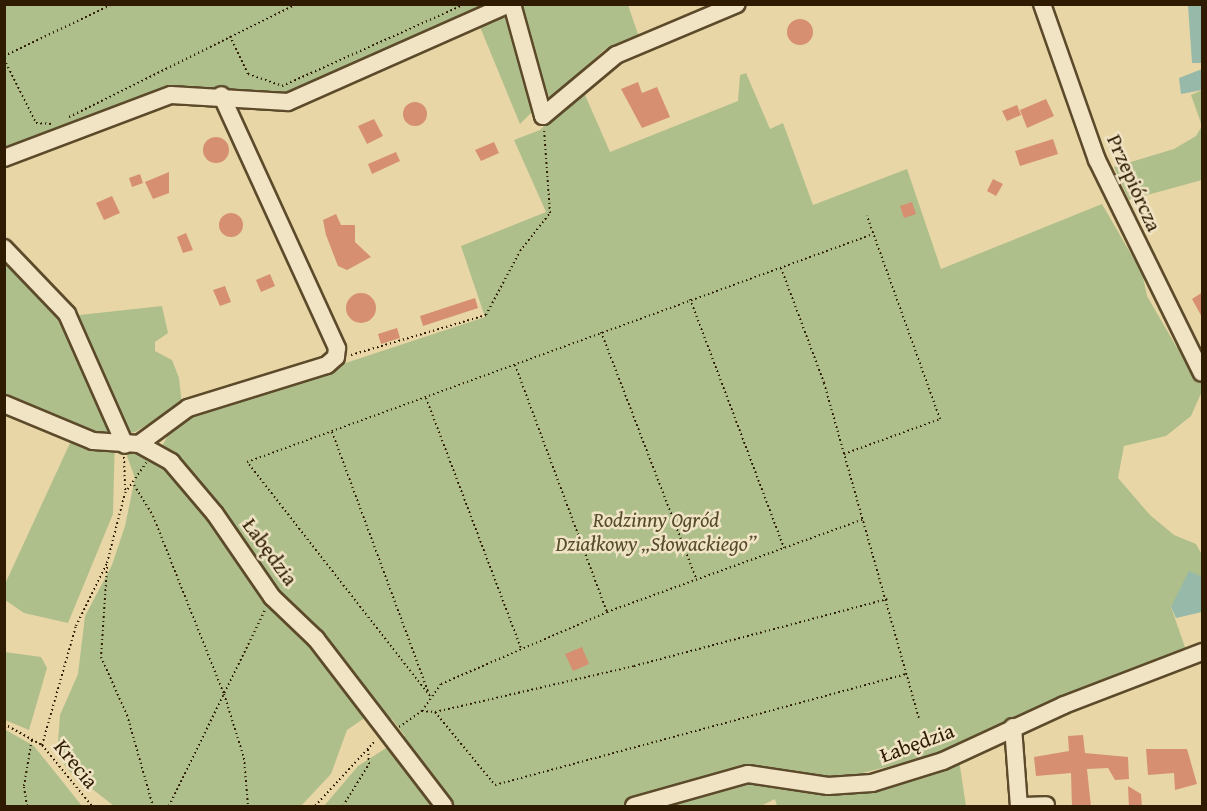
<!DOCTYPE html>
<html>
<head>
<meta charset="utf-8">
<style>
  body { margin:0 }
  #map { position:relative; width:1207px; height:811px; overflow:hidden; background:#e8d6a6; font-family:"Gentium Book Plus",serif }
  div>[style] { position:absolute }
  .green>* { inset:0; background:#afbf8c }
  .water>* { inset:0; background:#97b9aa }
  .building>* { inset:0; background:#d68f71 }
  .round { border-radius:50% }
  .path>* { height:2px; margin-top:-1px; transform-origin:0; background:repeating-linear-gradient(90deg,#2e1b01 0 1.5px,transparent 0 4.5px) }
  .roads { filter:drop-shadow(2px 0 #5c4a2a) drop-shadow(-2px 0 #5c4a2a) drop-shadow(0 2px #5c4a2a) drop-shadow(0 -2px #5c4a2a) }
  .minor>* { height:16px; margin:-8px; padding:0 8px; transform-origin:8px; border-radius:8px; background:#f0e4c5 }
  span { translate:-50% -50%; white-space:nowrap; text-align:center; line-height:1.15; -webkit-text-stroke:5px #f0e4c5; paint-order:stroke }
  .street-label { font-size:21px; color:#2e1b01 }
  .park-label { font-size:21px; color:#554c2b; font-style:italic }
  .frame { position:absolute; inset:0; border:6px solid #2e1b01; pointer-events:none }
</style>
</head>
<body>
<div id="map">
  <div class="green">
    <i style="clip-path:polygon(520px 4px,628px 5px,639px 37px,604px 50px,552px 99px,539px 85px)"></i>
    <i style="clip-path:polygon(5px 5px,494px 5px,287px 95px,168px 89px,5px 154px)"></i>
    <i style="clip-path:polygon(508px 14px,536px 108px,520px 124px,480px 27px)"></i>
    <i style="clip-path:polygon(746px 73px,770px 129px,783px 123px,813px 205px,907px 169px,941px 269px,1102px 204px,1142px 273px,1147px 296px,1176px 346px,1194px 369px,1202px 367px,1202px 391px,1191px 416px,1166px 436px,1124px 446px,1118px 478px,1150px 515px,1174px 535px,1196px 544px,1202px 555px,1202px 577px,1171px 607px,1186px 650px,1053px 700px,931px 756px,834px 780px,887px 786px,959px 760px,966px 806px,777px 806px,775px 799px,761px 806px,324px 806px,358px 766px,405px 736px,392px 719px,366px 717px,347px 730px,331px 774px,301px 806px,114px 806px,68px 770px,57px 754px,60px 715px,78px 674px,85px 616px,112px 565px,125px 526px,135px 478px,127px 456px,132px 447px,160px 450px,167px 437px,164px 426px,179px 418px,485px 317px,461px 246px,546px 212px,514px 140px,540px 130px,582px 88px,610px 152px,738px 101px,740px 75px)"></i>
    <i style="clip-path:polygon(1202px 90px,1202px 180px,1129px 200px,1114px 167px,1174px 149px,1196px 136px,1202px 126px,1191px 95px)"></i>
    <i style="clip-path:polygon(4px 258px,61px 317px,162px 306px,168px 333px,155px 342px,155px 351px,172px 360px,179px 378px,182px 404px,135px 432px,115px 436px,113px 514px,68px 623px,24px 613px,5px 600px,5px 584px,76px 430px,5px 400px)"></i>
    <i style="clip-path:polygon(5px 652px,41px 657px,47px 668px,29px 730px,5px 720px)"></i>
    <i style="clip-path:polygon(4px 729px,34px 746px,82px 806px,5px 806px)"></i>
  </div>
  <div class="water">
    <i style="clip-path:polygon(1188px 5px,1202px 5px,1202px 63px,1192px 63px)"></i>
    <i style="clip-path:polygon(1202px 69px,1202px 90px,1181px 94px,1179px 78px)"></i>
    <i style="clip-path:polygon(1189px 571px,1202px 577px,1202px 612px,1176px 618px,1171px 607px)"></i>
  </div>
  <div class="building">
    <i class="round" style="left:787px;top:19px;width:26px;height:26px"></i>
    <i style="clip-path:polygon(638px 82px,642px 93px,657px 87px,670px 117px,642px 128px,621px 89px)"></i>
    <i style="clip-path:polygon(1046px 99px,1054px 116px,1027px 128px,1020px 110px)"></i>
    <i class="round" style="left:403px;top:102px;width:24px;height:24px"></i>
    <i style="clip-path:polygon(1017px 105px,1021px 115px,1007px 121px,1002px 111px)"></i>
    <i style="clip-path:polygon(374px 119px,383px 136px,367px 144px,358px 126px)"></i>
    <i class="round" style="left:203px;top:137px;width:26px;height:26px"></i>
    <i style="clip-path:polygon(1053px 139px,1058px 154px,1020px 166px,1015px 151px)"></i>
    <i style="clip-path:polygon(494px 142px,499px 153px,481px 161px,475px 150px)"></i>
    <i style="clip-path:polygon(396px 152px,400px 161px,372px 174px,368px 164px)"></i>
    <i style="clip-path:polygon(169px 172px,169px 193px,153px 199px,145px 182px)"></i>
    <i style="clip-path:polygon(140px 174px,143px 183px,132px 187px,129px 178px)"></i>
    <i style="clip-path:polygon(993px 179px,1003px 184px,996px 196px,987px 191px)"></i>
    <i style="clip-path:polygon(112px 196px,120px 213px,104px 220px,96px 203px)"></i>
    <i style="clip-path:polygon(912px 202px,916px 214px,904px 218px,900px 206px)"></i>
    <i class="round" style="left:219px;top:213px;width:24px;height:24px"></i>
    <i style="clip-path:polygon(336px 214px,341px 225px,355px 225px,355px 242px,371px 257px,347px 270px,338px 266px,326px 235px,323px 220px)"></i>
    <i style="clip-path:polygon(186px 233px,193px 250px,183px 253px,177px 237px)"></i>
    <i style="clip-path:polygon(270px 274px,275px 286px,261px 292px,256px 280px)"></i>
    <i style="clip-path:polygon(225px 286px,231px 302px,220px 306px,213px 290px)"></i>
    <i style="clip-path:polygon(1203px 292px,1203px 319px,1192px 299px)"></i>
    <i class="round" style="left:346px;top:293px;width:30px;height:30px"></i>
    <i style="clip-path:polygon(475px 298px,478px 308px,423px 326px,420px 316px)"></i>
    <i style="clip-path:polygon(397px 328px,400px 338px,381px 344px,378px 334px)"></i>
    <i style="clip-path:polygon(582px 647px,589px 664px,573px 671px,565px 654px)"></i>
    <i style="clip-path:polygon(1083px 735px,1085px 753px,1128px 757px,1129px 779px,1115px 780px,1108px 768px,1087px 769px,1091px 807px,1072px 807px,1071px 773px,1036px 776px,1034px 757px,1069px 751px,1068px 736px)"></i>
    <i style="clip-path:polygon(1146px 749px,1187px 749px,1197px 784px,1175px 790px,1174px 773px,1148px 775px)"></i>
    <i style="clip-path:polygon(1128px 786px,1141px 794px,1142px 807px,1129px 807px)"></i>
  </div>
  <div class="path">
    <i style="left:230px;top:36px;width:42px;rotate:64.7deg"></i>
    <i style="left:248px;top:74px;width:36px;rotate:19deg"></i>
    <i style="left:282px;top:86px;width:201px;rotate:-24.1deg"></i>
    <i style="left:4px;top:56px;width:121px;rotate:-25.5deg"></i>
    <i style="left:4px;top:59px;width:72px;rotate:63.4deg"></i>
    <i style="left:36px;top:123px;width:17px;rotate:3deg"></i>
    <i style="left:69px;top:117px;width:254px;rotate:-26.4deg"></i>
    <i style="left:781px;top:268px;width:123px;rotate:69.5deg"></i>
    <i style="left:824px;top:383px;width:348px;rotate:74.2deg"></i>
    <i style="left:690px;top:299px;width:266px;rotate:69.3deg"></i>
    <i style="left:601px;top:332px;width:264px;rotate:68.9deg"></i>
    <i style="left:351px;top:355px;width:141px;rotate:-16.5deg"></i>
    <i style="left:486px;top:315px;width:72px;rotate:-62deg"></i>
    <i style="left:520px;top:251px;width:48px;rotate:-51.7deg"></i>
    <i style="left:550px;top:213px;width:83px;rotate:-94.1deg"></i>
    <i style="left:515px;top:365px;width:264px;rotate:69.6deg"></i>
    <i style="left:426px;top:398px;width:267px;rotate:69.2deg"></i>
    <i style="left:332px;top:432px;width:279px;rotate:69.7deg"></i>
    <i style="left:844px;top:454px;width:102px;rotate:-20deg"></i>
    <i style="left:940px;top:419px;width:216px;rotate:-109.8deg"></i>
    <i style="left:124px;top:457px;width:36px;rotate:88deg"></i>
    <i style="left:134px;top:485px;width:36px;rotate:58deg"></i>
    <i style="left:153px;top:516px;width:192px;rotate:68.3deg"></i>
    <i style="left:224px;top:694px;width:67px;rotate:72.6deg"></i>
    <i style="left:244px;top:758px;width:48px;rotate:85.2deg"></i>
    <i style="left:107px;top:567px;width:90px;rotate:93.8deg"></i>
    <i style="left:101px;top:657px;width:64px;rotate:65.9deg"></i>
    <i style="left:127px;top:715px;width:95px;rotate:74.1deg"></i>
    <i style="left:430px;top:696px;width:297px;rotate:-128deg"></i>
    <i style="left:247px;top:462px;width:666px;rotate:-20.01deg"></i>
    <i style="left:422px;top:711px;width:13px;rotate:4deg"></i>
    <i style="left:435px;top:712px;width:204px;rotate:-13deg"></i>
    <i style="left:634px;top:666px;width:262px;rotate:-14.8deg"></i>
    <i style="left:435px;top:712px;width:94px;rotate:50.6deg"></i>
    <i style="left:495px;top:785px;width:426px;rotate:-15.1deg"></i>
    <i style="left:4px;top:724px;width:43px;rotate:28.9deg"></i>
    <i style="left:42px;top:745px;width:79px;rotate:50.7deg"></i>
    <i style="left:399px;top:727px;width:28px;rotate:-35deg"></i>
    <i style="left:422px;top:711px;width:33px;rotate:-55deg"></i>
    <i style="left:441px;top:684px;width:181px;rotate:-23.4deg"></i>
    <i style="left:607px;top:612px;width:273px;rotate:-19.9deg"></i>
    <i style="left:42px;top:745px;width:124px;rotate:-74.1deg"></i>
    <i style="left:76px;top:626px;width:70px;rotate:-63.8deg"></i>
    <i style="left:107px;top:563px;width:72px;rotate:-75.6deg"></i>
    <i style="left:125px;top:493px;width:37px;rotate:-55deg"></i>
    <i style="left:27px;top:806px;width:20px;rotate:-99deg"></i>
    <i style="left:24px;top:786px;width:49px;rotate:-80.5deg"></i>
    <i style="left:169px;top:806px;width:218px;rotate:-63.9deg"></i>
    <i style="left:315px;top:806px;width:90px;rotate:-47.3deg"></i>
    <i style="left:343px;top:806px;width:49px;rotate:-58.2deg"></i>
    <i style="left:369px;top:764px;width:16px;rotate:-94deg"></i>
  </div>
  <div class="roads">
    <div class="minor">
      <i style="left:512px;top:4px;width:116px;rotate:74.5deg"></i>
      <i style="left:1042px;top:4px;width:165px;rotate:70.6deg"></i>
      <i style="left:1097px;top:160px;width:237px;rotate:63.8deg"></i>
      <i style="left:543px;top:116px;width:95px;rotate:-39.9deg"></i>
      <i style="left:616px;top:55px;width:131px;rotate:-22.9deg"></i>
      <i style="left:4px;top:158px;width:178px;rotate:-20.7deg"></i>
      <i style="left:171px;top:95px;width:117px;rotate:3.4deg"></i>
      <i style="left:288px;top:102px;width:242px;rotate:-23.9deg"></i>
      <i style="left:4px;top:248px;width:91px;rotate:46.3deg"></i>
      <i style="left:67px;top:314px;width:143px;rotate:66.1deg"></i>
      <i style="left:4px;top:404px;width:96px;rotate:22.6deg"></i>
      <i style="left:93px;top:441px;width:46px;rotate:3.7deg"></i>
      <i style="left:139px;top:444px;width:37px;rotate:29deg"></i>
      <i style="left:171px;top:462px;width:68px;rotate:49.8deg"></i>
      <i style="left:215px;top:514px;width:101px;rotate:55.5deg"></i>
      <i style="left:272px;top:597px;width:61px;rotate:43.7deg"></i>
      <i style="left:316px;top:639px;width:210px;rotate:52.5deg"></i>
      <i style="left:139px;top:444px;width:61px;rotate:-36.3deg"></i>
      <i style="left:188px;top:408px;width:145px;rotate:-17.2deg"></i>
      <i style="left:327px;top:365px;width:12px;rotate:-42deg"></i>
      <i style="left:336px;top:357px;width:9px;rotate:-84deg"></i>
      <i style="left:337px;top:348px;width:278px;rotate:-114.6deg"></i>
      <i style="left:1013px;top:727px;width:79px;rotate:85.7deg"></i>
      <i style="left:634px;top:806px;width:118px;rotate:-15.7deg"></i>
      <i style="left:748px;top:774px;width:81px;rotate:8.5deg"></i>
      <i style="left:828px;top:786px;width:44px;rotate:-3.9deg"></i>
      <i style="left:872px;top:783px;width:74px;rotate:-17.2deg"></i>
      <i style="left:943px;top:761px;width:133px;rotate:-24.8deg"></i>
      <i style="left:1064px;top:705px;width:148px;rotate:-21deg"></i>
      <i style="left:1023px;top:806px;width:23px;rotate:-2deg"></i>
    </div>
  </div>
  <div class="street-label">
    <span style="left:1134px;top:183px;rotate:66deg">Przepiórcza</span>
    <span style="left:270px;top:552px;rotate:54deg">Łabędzia</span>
    <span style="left:917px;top:743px;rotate:-20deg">Łabędzia</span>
    <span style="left:76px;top:764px;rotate:51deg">Krecia</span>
  </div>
  <div class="park-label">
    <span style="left:656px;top:532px">Rodzinny Ogród<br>Działkowy „Słowackiego”</span>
  </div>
  <div class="frame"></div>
</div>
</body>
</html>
